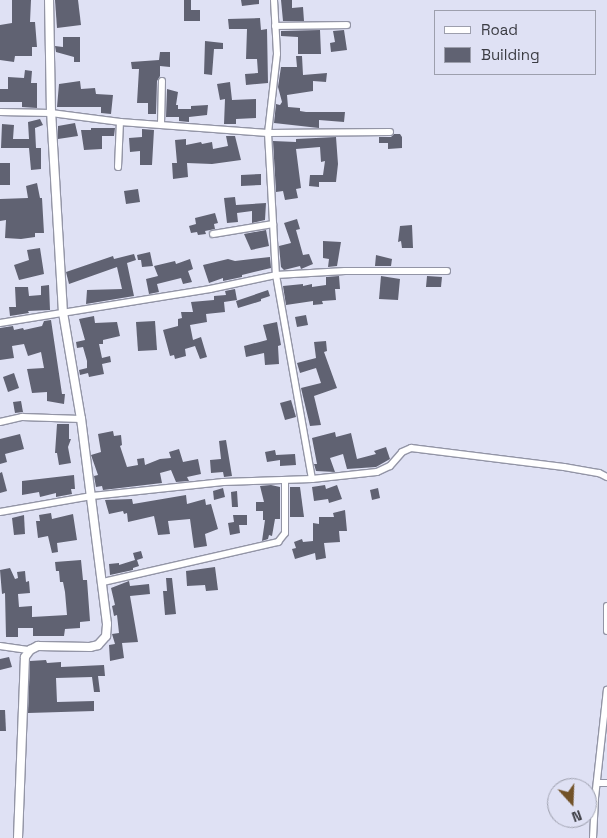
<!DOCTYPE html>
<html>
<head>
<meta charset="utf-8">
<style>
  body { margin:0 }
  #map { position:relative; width:607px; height:838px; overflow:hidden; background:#dfe1f4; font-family:"Space Grotesk",sans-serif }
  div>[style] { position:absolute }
  .building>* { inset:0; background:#606272 }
  .roads { filter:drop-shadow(1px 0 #9395a6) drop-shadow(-1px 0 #9395a6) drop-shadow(0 1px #9395a6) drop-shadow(0 -1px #9395a6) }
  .minor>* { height:6px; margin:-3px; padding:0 3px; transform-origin:3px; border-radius:3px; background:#fff }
  .tertiary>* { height:8px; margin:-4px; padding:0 4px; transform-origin:4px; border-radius:4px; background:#fff }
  span { translate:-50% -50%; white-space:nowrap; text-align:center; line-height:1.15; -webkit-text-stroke:5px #dfe1f4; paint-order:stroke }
  .legend { position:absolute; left:434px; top:10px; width:162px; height:65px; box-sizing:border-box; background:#dfe1f4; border:1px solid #9d9fad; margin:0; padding:6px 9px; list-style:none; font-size:15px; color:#3b3c43 }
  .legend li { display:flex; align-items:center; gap:10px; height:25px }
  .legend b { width:25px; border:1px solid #9d9fad }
  .north { position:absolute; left:547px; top:778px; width:50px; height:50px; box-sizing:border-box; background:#dfe1f4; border:1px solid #9d9fad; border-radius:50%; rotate:160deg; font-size:14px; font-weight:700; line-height:20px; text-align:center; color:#3b3c43 }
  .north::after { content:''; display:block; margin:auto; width:18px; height:22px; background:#725228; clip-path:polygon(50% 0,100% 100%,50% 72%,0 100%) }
</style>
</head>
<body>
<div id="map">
  <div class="building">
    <i style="clip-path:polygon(12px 0,31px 0,30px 22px,35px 22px,37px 47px,32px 47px,32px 56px,15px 56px,14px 62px,0 60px,0 25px,12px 23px)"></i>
    <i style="clip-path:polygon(55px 0,78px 0,81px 25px,57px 28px)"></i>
    <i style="clip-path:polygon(184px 0,191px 0,191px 10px,200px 10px,200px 21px,184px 21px)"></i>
    <i style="clip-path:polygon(241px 0,259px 0,259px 4px,242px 6px)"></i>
    <i style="clip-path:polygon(281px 0,292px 0,292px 8px,303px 7px,304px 21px,283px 21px)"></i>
    <i style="clip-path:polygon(260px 18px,261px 30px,267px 29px,268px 83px,246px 85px,245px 74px,258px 73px,257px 59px,246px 59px,247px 29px,229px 29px,228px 19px)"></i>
    <i style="clip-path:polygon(320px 30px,321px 54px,298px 54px,298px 37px,281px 36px,281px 31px)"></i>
    <i style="clip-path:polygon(344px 30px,347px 50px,331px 52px,330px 43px,335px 42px,333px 31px)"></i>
    <i style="clip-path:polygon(63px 37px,80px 37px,80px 62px,74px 62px,74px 57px,56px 52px,55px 46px,63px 47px)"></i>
    <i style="clip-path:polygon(205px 41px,223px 43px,223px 49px,214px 49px,212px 75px,204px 74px)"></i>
    <i style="clip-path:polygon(160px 52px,170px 52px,170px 67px,160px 66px,160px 76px,157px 81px,156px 114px,148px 114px,148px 103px,137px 103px,139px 69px,132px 69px,131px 62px,159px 60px)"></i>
    <i style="clip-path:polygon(296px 56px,302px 56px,303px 75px,327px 73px,326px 82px,313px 81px,313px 91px,287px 95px,288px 107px,300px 108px,300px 111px,306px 112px,345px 112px,344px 122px,319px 120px,319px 128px,274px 123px,276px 104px,280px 105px,282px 102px,278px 87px,281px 67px,297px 67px)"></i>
    <i style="clip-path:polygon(25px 70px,32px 71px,31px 83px,37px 83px,37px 108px,22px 107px,22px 102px,0 102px,0 89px,8px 89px,8px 77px,24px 78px)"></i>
    <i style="clip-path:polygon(80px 81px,81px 89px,95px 88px,96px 94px,113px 95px,111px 114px,101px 113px,101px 107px,57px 107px,59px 84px)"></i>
    <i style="clip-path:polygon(230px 82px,232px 100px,256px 99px,256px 118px,236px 119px,236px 124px,224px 124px,225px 99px,220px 100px,217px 84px)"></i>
    <i style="clip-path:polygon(167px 89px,178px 92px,176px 105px,178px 105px,178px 109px,191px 109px,191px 106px,208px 105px,207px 115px,189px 117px,189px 122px,179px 121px,179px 117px,166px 117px)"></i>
    <i style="clip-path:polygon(40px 119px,43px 125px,35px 128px,36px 148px,41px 148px,41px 169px,31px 170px,29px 148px,1px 148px,2px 124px,14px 125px,13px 139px,29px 139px,28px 122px)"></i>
    <i style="clip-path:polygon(75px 123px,78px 136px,58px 139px,58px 126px)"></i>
    <i style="clip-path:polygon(91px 128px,115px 128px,114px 136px,102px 136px,102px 149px,84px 150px,81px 130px,91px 130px)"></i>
    <i style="clip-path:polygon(142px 129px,154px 130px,152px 165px,140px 165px,140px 151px,130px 152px,129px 138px,142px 137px)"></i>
    <i style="clip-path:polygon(394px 134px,400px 134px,402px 137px,402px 148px,388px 149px,388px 143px,379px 143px,379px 137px,391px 137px)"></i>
    <i style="clip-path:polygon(226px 136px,235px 136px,241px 160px,212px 164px,187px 163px,188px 177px,173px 179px,172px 163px,177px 163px,175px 140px,186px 139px,186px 145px,201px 142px,202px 144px,212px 142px,213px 149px,228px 146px)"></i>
    <i style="clip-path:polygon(336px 137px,338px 164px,336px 182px,319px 182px,319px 187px,309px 186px,310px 175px,323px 175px,325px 161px,321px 162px,320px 147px,296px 149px,301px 188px,296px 189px,298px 198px,285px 200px,283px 191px,276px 192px,273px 141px,296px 142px,296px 139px)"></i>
    <i style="clip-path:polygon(0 163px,10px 163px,10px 185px,0 185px)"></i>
    <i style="clip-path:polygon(261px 174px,261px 185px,241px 186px,241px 175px)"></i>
    <i style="clip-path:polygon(37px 183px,40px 198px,42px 198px,44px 233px,35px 233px,35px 237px,21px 239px,5px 238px,6px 220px,0 221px,0 199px,28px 198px,26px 186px)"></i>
    <i style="clip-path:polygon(138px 189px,140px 202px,126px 204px,124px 191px)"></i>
    <i style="clip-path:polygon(235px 197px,236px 205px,266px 203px,265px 220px,252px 223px,252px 211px,237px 213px,238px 222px,227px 223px,224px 198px)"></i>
    <i style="clip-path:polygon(215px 213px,218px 223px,214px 224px,215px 229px,205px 231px,206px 234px,198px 235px,197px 232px,191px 233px,189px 226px,196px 224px,195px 218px)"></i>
    <i style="clip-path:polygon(297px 219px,300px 229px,296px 230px,303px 255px,309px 254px,313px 264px,301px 269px,300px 266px,284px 270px,281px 267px,279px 246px,291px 243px,284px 223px)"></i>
    <i style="clip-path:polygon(412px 225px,413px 248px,402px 248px,401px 241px,398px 242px,400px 226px)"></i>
    <i style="clip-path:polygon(266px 230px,269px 246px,251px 250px,244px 234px)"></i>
    <i style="clip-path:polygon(323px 241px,341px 242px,337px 266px,328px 267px,329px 259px,323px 258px)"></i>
    <i style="clip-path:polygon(40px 248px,44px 274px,19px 280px,14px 265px,29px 260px,27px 250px)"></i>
    <i style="clip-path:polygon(150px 252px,153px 266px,142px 267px,141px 260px,138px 260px,137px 255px)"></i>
    <i style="clip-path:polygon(134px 254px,136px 260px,127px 263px,134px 296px,86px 304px,87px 290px,122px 289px,117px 267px,69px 284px,66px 272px,113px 256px,114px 259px)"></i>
    <i style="clip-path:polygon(376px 255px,392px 259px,391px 266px,375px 266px)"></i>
    <i style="clip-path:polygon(270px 257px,271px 268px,242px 275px,242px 277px,223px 281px,223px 278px,209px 283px,203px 265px,228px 259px,235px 261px)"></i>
    <i style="clip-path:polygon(190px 259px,193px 269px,188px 271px,192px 282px,183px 284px,181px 278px,157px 284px,159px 292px,149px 294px,146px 279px,158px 276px,154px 266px,175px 261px,176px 264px)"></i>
    <i style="clip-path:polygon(339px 276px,340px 289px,335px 289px,336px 300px,322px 301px,323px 304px,313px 305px,313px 301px,286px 305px,283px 286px,303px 284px,303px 286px,312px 284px,312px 287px,326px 285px,326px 277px)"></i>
    <i style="clip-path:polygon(381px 276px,400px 279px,398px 300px,379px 299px)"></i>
    <i style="clip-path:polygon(427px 276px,442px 277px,441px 287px,426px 287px)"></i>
    <i style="clip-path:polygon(49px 285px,50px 310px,28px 311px,29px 313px,10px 316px,9px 307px,16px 307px,15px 287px,28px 287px,29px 296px,41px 295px,41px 286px)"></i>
    <i style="clip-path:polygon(235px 289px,237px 300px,224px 302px,225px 312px,206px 314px,207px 322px,190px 325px,193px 340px,201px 337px,207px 357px,200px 359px,195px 346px,185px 349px,186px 356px,175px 359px,174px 355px,170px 356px,163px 330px,178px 326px,178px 319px,182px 318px,181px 312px,193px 312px,191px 302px,214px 300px,214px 296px,226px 295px,225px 291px)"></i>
    <i style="clip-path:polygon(268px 290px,270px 296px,261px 299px,261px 301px,238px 308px,236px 301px)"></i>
    <i style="clip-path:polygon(306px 315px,308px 325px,297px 327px,295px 317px)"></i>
    <i style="clip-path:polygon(94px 316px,95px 323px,117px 322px,120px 336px,103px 340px,103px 344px,99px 344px,102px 358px,110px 356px,111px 362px,102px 364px,104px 374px,89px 377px,88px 373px,80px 375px,79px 370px,87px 368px,87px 361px,83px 347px,77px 348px,76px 342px,85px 340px,79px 319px)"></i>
    <i style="clip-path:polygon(51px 320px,62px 394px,65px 394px,64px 404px,47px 401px,47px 392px,32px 393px,27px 369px,44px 368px,41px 352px,28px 356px,24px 344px,12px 346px,14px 358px,0 360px,0 328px,13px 326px,14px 330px,23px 328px,24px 330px,42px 326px,44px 321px)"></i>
    <i style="clip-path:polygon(155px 321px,157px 350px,138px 351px,136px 322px)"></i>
    <i style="clip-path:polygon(277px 322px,281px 345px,278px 346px,279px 364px,265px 365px,264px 353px,246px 357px,244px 346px,267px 340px,263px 325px)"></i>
    <i style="clip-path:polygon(326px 341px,327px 351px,324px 352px,337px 388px,314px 396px,321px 425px,310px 426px,301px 388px,321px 383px,316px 368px,300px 373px,297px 363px,316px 358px,314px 342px)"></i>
    <i style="clip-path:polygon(14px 373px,19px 388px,8px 392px,3px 377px)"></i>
    <i style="clip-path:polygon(291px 400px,296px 417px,285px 420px,280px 403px)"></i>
    <i style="clip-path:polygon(21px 401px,23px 412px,15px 413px,13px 402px)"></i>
    <i style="clip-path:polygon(57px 424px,69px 424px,69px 439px,71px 439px,68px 447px,71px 463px,59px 465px,57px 453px,55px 453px)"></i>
    <i style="clip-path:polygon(113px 431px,114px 436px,121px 435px,122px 445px,120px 446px,127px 467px,138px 465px,137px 459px,144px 458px,145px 465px,160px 459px,171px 458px,169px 452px,179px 449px,183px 462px,198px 459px,201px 474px,187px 477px,189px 481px,176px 482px,171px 470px,160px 473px,162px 483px,103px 490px,102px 486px,96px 487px,94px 476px,98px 475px,91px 455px,101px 452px,98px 434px)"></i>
    <i style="clip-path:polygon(335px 432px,336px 437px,351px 433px,357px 459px,376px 454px,374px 451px,386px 447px,390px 459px,376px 467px,347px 469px,343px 454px,330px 458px,335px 472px,316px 471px,314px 464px,317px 464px,312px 438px)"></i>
    <i style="clip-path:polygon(20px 434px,24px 449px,5px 454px,7px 462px,0 464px,0 439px)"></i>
    <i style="clip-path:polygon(226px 440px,232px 476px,224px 477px,223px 472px,211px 473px,210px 460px,221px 459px,219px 441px)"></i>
    <i style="clip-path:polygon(275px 450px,276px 455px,295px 454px,296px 465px,280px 466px,280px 460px,267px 462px,265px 452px)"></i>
    <i style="clip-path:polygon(2px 472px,7px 491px,0 493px,0 473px)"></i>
    <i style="clip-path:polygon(74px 475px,75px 489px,71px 489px,72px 494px,56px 497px,56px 493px,40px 497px,39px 492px,22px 495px,22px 481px)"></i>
    <i style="clip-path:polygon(271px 485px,280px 487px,280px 519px,275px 519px,272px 536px,269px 535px,268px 539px,262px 541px,265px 520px,263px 520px,263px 511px,256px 511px,256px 502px,264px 502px,260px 486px)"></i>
    <i style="clip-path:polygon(325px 485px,326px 489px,337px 485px,342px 499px,329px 503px,328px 499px,314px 501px,312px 487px)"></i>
    <i style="clip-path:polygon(290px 487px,300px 487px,304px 517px,290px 517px)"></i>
    <i style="clip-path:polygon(223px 488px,225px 497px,214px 500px,213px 491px)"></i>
    <i style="clip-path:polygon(378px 488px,380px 498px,372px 500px,370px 490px)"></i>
    <i style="clip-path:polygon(237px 491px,238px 507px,232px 507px,231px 492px)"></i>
    <i style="clip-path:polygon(186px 495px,187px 504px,205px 499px,206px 505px,211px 504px,218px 529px,205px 534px,207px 546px,194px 548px,190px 519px,168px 521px,170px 534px,158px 535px,154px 516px,128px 522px,127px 513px,124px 514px,123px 511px,109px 514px,105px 500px,132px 499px,133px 504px)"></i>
    <i style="clip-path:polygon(345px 510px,347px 531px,339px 531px,340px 542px,324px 543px,326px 558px,316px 560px,315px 553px,295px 559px,292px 549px,296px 548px,294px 542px,302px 539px,303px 542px,313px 541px,313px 523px,319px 524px,319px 517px,334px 517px,333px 513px)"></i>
    <i style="clip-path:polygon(51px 513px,52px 519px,73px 514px,77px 540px,57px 543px,58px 552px,52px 553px,48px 536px,38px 538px,36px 521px,40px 521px,39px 515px)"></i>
    <i style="clip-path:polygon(24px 515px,25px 534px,14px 535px,12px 518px)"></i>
    <i style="clip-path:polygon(233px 515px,247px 515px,247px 525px,239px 525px,240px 533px,230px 535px,228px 523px,234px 522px)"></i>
    <i style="clip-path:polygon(141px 551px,143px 558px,137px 560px,139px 566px,133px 568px,133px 570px,110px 575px,109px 564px,119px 563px,119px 565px,135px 560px,133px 553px)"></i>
    <i style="clip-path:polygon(81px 560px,83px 580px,87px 580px,90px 621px,80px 622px,80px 628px,65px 629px,64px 636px,33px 636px,33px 628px,18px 628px,18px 637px,6px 637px,5px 593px,2px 594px,0 570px,10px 568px,15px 579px,18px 578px,17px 572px,25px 571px,26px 582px,29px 581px,30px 593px,18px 594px,19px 607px,32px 606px,32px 617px,67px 615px,65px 592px,63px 582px,60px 582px,59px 571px,56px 571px,55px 562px)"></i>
    <i style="clip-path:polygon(215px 567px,218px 590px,206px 591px,205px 585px,187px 586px,186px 571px)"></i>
    <i style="clip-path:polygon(166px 578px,172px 578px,176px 614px,165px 615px,163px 591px,167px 591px)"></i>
    <i style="clip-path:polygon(129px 581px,130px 586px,149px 584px,150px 594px,130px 596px,138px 642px,122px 643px,124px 658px,110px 661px,109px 645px,115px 644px,112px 634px,119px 633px,117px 615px,114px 616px,112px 606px,115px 605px,111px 588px)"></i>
    <i style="clip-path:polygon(9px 657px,12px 667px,0 670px,0 659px)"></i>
    <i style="clip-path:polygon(46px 660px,47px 663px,61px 662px,61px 667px,104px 665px,105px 676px,98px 676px,100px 692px,94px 692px,92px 677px,56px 678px,57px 702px,94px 701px,94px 711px,28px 713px,30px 661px)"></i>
    <i style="clip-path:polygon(0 710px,5px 710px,6px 731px,0 731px)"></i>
  </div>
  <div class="roads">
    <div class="minor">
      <i style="left:274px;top:0;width:54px;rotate:86.8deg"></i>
      <i style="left:277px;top:54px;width:80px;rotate:96.5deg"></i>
      <i style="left:268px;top:133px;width:142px;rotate:86.8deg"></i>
      <i style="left:276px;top:275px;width:207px;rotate:80deg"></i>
      <i style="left:275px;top:26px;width:72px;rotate:-0.8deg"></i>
      <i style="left:0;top:112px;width:51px;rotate:1.1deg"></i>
      <i style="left:51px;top:113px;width:70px;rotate:7.4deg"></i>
      <i style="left:120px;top:122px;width:148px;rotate:4.3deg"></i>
      <i style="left:268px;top:133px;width:122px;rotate:-0.5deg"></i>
      <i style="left:161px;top:124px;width:43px;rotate:-88.7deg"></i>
      <i style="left:118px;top:167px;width:45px;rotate:-87.5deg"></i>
      <i style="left:213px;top:234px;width:61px;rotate:-9.5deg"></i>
      <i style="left:0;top:323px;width:213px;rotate:-9.2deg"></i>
      <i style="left:210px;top:289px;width:67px;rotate:-12deg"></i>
      <i style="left:276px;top:275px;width:69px;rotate:-3.3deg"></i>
      <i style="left:345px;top:271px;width:102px"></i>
      <i style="left:0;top:422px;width:23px;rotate:-13deg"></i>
      <i style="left:22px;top:417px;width:59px;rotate:1.9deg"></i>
      <i style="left:0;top:512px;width:93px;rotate:-9.9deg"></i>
      <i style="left:92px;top:496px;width:132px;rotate:-6.1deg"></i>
      <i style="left:223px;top:482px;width:89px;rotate:-1.9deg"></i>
      <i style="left:312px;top:479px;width:65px;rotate:-6.1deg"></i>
      <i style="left:377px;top:472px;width:14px;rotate:-25deg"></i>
      <i style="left:390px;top:466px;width:18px;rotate:-49deg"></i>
      <i style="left:402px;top:452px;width:10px;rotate:-24deg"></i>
      <i style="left:411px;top:448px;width:154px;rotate:7.1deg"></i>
      <i style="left:564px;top:467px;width:36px;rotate:10deg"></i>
      <i style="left:599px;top:473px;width:9px;rotate:27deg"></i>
      <i style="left:103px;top:582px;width:180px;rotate:-12.9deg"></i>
      <i style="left:278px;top:542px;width:11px;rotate:-52deg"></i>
      <i style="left:285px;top:533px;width:53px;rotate:-90deg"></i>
      <i style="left:607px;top:606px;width:25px;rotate:90deg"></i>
      <i style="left:0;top:646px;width:30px;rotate:8deg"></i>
      <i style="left:597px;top:783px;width:10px"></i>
      <i style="left:593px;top:838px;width:40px;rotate:-87.1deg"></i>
      <i style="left:595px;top:798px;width:109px;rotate:-83.7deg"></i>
    </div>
    <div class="tertiary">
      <i style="left:18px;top:838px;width:181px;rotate:-87.8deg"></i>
      <i style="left:25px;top:657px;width:9px;rotate:-54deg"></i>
      <i style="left:30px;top:650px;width:9px;rotate:-27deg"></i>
      <i style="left:38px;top:646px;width:52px;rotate:1.1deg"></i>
      <i style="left:90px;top:647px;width:8px;rotate:-14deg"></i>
      <i style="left:98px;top:645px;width:12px;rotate:-48deg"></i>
      <i style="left:106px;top:636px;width:12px;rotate:-85deg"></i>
      <i style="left:107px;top:624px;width:207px;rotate:-97.2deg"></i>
      <i style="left:81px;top:419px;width:108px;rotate:-99.6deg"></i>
      <i style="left:63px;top:313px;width:200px;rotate:-93.4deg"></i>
      <i style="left:51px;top:113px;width:113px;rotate:-91deg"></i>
    </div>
  </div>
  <ul class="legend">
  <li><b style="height:6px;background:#fff"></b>Road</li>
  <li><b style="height:14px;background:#606272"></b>Building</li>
  </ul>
  <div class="north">N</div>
</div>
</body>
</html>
